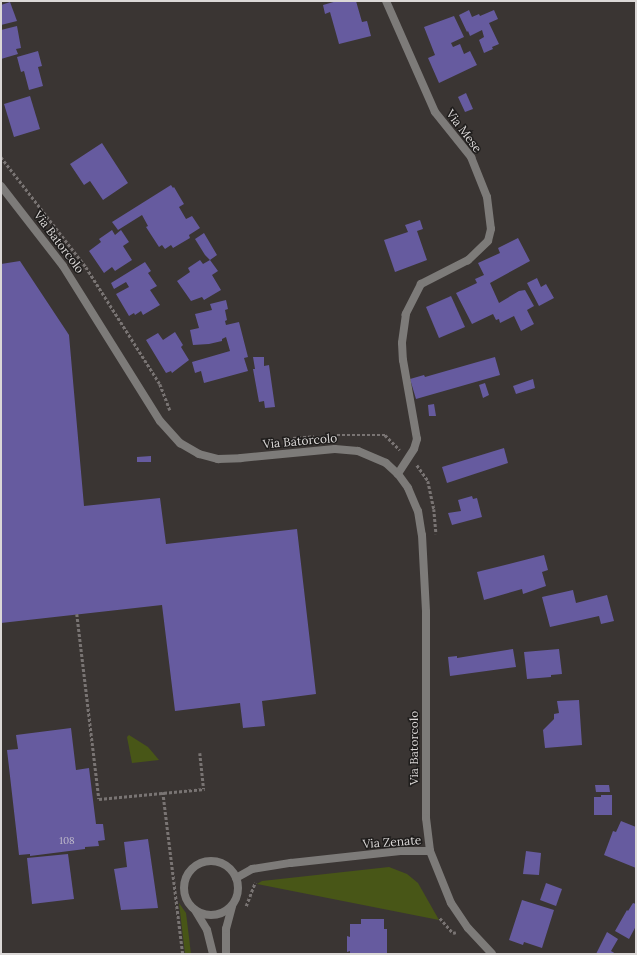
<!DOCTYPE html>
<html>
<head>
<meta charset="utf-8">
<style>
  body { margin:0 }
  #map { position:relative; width:637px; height:955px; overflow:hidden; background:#3a3533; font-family:Lora,serif }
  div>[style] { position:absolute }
  .green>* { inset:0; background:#485617 }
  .building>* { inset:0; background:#665b9f }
  .path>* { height:2.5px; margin-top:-1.25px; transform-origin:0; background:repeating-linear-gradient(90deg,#797473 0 3px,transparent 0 5px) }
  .street>* { height:8px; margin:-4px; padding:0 4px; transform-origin:4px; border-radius:4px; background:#7d7b79 }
  .street>.ring { margin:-4px; padding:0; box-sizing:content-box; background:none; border:8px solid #7d7b79; border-radius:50% }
  span { translate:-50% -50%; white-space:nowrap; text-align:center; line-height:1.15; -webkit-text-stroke:3px #1f1d1c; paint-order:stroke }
  .number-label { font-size:10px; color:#beb9c9 }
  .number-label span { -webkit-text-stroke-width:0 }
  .street-label { font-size:12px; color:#dbd8d7 }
  .frame { position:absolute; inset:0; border:2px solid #dbd8d7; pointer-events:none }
</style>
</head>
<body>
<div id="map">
  <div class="green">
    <i style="clip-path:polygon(129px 735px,148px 747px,159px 760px,132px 763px,127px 737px)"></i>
    <i style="clip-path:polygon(389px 867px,407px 874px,418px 883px,439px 920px,257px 884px,262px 881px)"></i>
    <i style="clip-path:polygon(179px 903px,186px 913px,191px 954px,185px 954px)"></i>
  </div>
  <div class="building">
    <i style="clip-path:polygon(337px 1px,356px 1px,362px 22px,367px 21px,371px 36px,339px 44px,330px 12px,325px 14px,323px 5px)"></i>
    <i style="clip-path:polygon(10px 2px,17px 21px,1px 25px,1px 5px)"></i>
    <i style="clip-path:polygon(469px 10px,472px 17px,479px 14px,480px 16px,494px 10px,498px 19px,489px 23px,499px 44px,492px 47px,493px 49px,484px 53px,479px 40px,484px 37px,482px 30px,470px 36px,468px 31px,467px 32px,459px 15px)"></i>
    <i style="clip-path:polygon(454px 16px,464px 37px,451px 43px,453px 47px,460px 44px,464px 54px,470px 51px,477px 65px,439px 83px,428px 58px,435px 55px,424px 27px)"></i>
    <i style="clip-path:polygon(17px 26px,21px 48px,16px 49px,18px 54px,1px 59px,1px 30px)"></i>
    <i style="clip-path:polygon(38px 51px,42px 66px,38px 67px,43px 86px,29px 90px,24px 71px,21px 72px,17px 57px)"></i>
    <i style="clip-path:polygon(466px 93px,473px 109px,465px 112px,458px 97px)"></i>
    <i style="clip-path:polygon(30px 96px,40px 129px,14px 137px,4px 104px)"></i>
    <i style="clip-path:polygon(102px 143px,128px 183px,103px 200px,90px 181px,84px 185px,70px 164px)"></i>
    <i style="clip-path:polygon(171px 185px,173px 188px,174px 187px,184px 204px,179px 207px,186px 219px,192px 216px,200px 228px,189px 235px,190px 238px,173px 248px,171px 245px,165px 249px,162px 245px,159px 247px,146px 227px,148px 226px,142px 215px,118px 230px,112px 222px)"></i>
    <i style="clip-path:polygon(420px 220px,423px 229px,417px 231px,427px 260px,395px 272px,384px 240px,408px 232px,405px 225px)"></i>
    <i style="clip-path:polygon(112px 230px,115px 235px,121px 230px,129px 242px,123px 246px,132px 260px,115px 271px,112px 267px,104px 273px,89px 251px,101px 242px,99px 239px)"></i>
    <i style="clip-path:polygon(204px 233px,217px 255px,210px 260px,218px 271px,212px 275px,221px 290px,204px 300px,202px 297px,191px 301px,177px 281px,190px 272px,188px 268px,200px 260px,203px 264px,210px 260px,205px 255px,195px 239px)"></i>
    <i style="clip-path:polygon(518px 238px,530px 261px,490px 283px,499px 303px,519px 291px,525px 290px,534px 306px,527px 310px,534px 324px,521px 331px,514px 316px,500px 323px,499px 319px,496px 320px,493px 314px,472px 324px,456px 293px,477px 283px,475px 279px,484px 275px,478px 263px,500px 253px,498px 248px)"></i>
    <i style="clip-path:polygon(20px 261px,69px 335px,84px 506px,160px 498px,166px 544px,297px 529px,316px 694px,262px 701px,265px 726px,243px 728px,240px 703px,175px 711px,162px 605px,1px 623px,1px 264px)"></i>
    <i style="clip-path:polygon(145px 262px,151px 271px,148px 273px,157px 286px,150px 290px,160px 305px,143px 315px,141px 311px,135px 315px,134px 313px,129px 316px,116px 294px,129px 287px,126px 282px,114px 289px,111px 283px)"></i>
    <i style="clip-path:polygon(537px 278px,541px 287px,546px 284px,554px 298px,539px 306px,527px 283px)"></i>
    <i style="clip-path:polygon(451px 296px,465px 327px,439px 338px,426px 307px)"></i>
    <i style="clip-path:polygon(226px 300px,228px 309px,225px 310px,227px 320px,225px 321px,226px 325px,239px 322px,248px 357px,244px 358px,248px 371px,204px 383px,201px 371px,195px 373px,192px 362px,230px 351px,226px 337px,222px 339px,222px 341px,209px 344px,193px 345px,190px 330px,199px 328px,195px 314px,212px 310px,210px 304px)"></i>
    <i style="clip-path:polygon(175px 332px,183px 345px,181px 347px,189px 360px,172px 373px,171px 371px,166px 373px,146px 340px,158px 333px,163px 340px)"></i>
    <i style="clip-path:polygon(253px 357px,264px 357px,264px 366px,269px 365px,275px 407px,265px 408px,264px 401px,259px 402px,253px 369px,255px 369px)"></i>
    <i style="clip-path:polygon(495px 357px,500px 375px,416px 399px,410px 379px,424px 375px,425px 377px)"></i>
    <i style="clip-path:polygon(533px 379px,535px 388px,516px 394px,513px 386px)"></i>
    <i style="clip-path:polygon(485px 383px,489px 395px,483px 398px,479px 385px)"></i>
    <i style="clip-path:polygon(434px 404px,436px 416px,429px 416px,428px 405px)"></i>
    <i style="clip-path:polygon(504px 448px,508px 463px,447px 483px,442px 467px)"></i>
    <i style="clip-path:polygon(151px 456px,151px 462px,137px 462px,137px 457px)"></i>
    <i style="clip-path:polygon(472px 496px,473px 499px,477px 498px,482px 517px,452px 525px,448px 513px,461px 511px,458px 500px)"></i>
    <i style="clip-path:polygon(544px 555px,548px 570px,542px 572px,546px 586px,523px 594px,522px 589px,484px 600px,477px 572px)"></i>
    <i style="clip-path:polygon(573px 590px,576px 603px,607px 595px,614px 621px,601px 624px,599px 616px,550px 627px,542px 597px)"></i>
    <i style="clip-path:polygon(513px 649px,516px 667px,450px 676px,448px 657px,457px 656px,457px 658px)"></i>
    <i style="clip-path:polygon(559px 649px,562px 674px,551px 675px,551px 677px,527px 679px,524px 652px)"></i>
    <i style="clip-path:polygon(579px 700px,582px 745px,545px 748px,543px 730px,554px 719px,554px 714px,559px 713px,557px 701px)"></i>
    <i style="clip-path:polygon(71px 728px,76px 770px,89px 768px,96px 824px,103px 824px,105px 840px,98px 841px,99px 846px,85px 847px,85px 849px,30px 856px,30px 854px,19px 855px,7px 750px,18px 749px,16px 735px)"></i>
    <i style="clip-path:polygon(595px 785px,609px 785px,610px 792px,596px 792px)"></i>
    <i style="clip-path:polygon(601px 795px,612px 795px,612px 815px,594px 815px,594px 797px,601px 797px)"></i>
    <i style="clip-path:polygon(621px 821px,636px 827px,636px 868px,604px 855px,613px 831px,616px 832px)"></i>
    <i style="clip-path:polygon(148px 839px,158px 908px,121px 910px,114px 869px,127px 867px,124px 842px)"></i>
    <i style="clip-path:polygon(526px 851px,541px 853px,539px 875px,523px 874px)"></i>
    <i style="clip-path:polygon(68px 854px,74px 899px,32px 904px,27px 858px)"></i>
    <i style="clip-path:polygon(546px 883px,562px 889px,556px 906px,540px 900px)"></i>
    <i style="clip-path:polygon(522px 900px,554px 910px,542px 948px,524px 942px,523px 945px,509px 940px)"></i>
    <i style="clip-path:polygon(633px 903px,636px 904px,636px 926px,629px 939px,615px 931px,627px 910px,628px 911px)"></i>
    <i style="clip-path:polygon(361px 919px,384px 919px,384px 929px,387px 929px,387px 954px,350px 954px,350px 951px,347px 952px,347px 936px,350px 937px,350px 924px,361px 924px)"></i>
    <i style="clip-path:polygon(607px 932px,618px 939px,611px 951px,616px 954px,596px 954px)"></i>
  </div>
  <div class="path">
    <i style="left:1px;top:157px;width:139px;rotate:52.3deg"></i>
    <i style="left:86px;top:267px;width:138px;rotate:57.7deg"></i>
    <i style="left:160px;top:384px;width:28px;rotate:69deg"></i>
    <i style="left:337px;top:435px;width:48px"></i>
    <i style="left:385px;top:435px;width:21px;rotate:45deg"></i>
    <i style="left:293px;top:438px;width:21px;rotate:-5deg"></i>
    <i style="left:417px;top:465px;width:19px;rotate:55deg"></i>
    <i style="left:428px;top:481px;width:29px;rotate:78deg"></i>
    <i style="left:434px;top:509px;width:25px;rotate:85deg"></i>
    <i style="left:77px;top:614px;width:186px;rotate:83.2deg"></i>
    <i style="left:99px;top:799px;width:106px;rotate:-5.4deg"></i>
    <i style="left:200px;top:753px;width:36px;rotate:84deg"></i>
    <i style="left:163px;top:792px;width:163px;rotate:83deg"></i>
    <i style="left:246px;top:906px;width:25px;rotate:-69deg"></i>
    <i style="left:440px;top:918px;width:20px;rotate:49deg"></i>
    <i style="left:453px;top:933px;width:3px;rotate:-18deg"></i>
  </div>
  <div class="street">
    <i style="left:386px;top:1px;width:121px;rotate:66.2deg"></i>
    <i style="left:435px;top:112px;width:58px;rotate:51.3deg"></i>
    <i style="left:471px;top:157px;width:43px;rotate:68.2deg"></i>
    <i style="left:487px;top:197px;width:32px;rotate:83deg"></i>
    <i style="left:491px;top:229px;width:12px;rotate:104deg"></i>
    <i style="left:488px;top:241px;width:28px;rotate:136deg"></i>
    <i style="left:468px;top:260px;width:53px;rotate:152.9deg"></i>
    <i style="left:421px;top:284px;width:34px;rotate:117deg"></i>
    <i style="left:406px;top:314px;width:29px;rotate:98deg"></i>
    <i style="left:402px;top:343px;width:17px;rotate:87deg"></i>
    <i style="left:403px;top:360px;width:80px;rotate:80deg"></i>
    <i style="left:417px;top:439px;width:10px;rotate:107deg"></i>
    <i style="left:414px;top:449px;width:30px;rotate:123deg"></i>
    <i style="left:1px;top:186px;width:101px;rotate:52.2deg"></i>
    <i style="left:63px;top:266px;width:183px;rotate:58deg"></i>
    <i style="left:160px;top:421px;width:30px;rotate:48deg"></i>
    <i style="left:180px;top:443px;width:22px;rotate:30deg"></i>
    <i style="left:199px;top:454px;width:20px;rotate:15deg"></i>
    <i style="left:218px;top:459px;width:23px;rotate:-2deg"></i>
    <i style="left:241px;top:458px;width:94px;rotate:-5.5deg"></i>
    <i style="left:335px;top:449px;width:23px;rotate:5deg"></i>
    <i style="left:358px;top:451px;width:30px;rotate:23deg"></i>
    <i style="left:386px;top:463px;width:16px;rotate:43deg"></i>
    <i style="left:398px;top:474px;width:17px;rotate:54deg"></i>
    <i style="left:408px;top:488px;width:25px;rotate:67deg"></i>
    <i style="left:418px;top:511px;width:24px;rotate:81deg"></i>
    <i style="left:422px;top:535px;width:77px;rotate:87deg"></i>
    <i style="left:426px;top:612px;width:206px;rotate:90deg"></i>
    <i style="left:426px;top:818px;width:33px;rotate:83deg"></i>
    <i style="left:430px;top:851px;width:56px;rotate:68deg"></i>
    <i style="left:451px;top:903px;width:30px;rotate:56deg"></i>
    <i style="left:468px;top:928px;width:35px;rotate:47deg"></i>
    <i class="ring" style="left:184px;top:861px;width:46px;height:46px"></i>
    <i style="left:236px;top:878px;width:18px;rotate:-29deg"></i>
    <i style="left:252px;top:869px;width:39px;rotate:-9deg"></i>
    <i style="left:291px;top:863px;width:110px;rotate:-6.3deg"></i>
    <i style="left:400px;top:851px;width:30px"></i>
    <i style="left:195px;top:910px;width:23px;rotate:59deg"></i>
    <i style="left:207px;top:930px;width:25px;rotate:76deg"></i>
    <i style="left:226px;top:954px;width:25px;rotate:-90deg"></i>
    <i style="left:226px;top:929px;width:24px;rotate:-75deg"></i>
  </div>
  <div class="number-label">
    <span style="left:67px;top:841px">108</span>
  </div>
  <div class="street-label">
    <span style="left:464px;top:131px;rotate:53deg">Via Mese</span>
    <span style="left:59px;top:242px;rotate:53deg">Via Batorcolo</span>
    <span style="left:300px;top:441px;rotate:-5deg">Via Batorcolo</span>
    <span style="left:414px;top:748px;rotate:-90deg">Via Batorcolo</span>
    <span style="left:392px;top:842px;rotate:-4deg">Via Zenate</span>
  </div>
  <div class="frame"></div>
</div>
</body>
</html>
